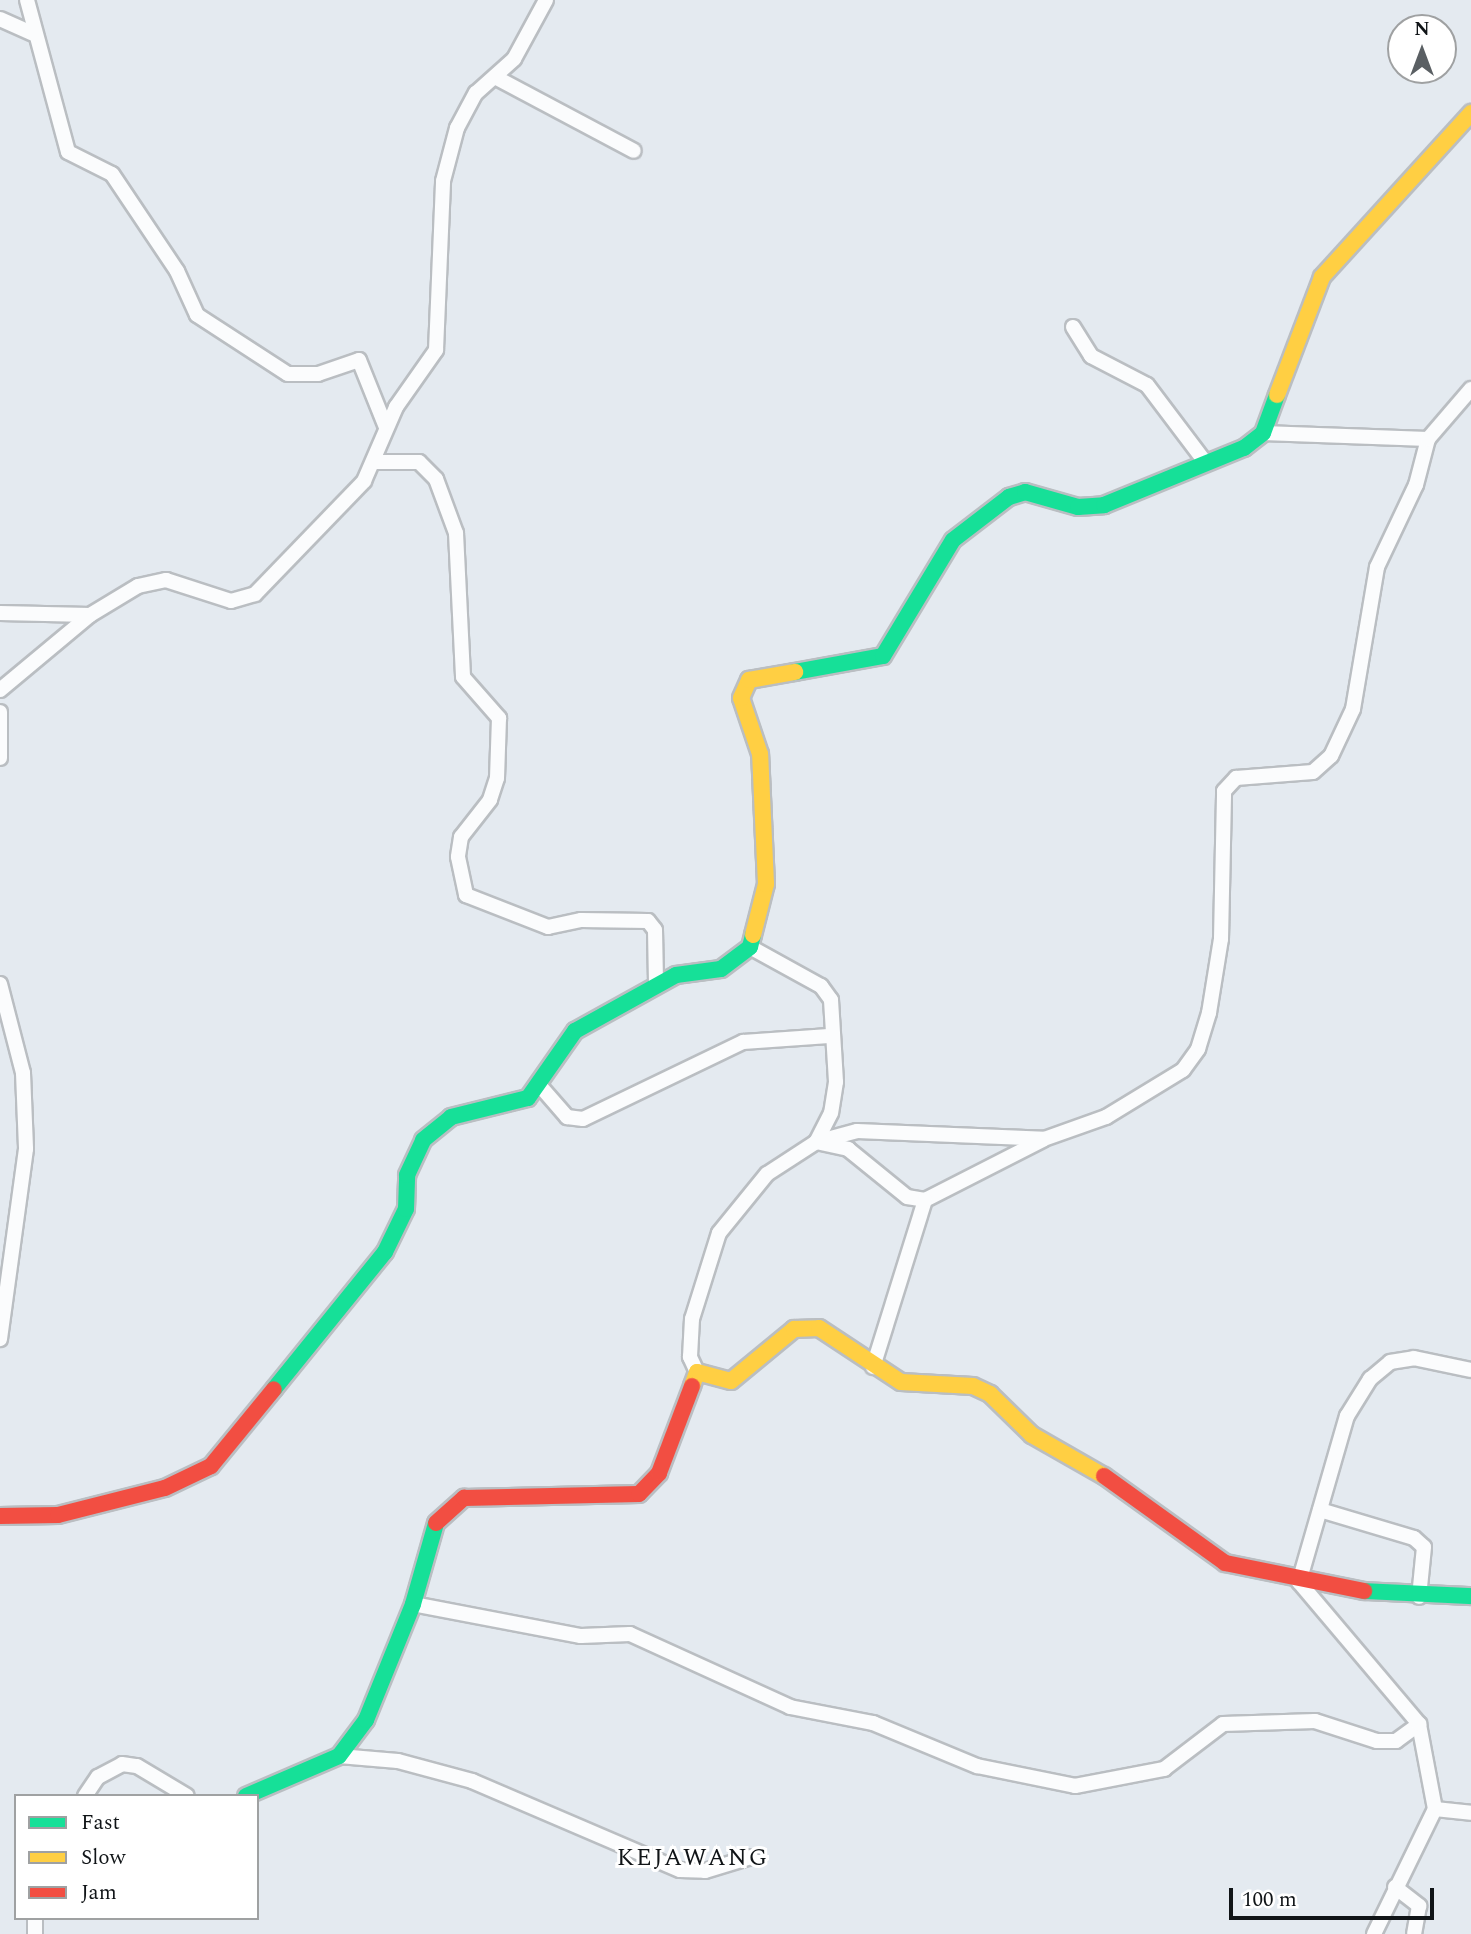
<!DOCTYPE html>
<html>
<head>
<meta charset="utf-8">
<style>
  body { margin:0 }
  #map { position:relative; width:1471px; height:1934px; overflow:hidden; background:#e4eaf0; font-family:Spectral,serif }
  div>[style] { position:absolute }
  .roads { filter:drop-shadow(2px 0 #babec2) drop-shadow(-2px 0 #babec2) drop-shadow(0 2px #babec2) drop-shadow(0 -2px #babec2) }
  .street>* { height:14px; margin:-7px; padding:0 7px; transform-origin:7px; border-radius:7px; background:#fbfcfd }
  .fast>* { height:16px; margin:-8px; padding:0 8px; transform-origin:8px; border-radius:8px; background:#16e098 }
  .slow>* { height:16px; margin:-8px; padding:0 8px; transform-origin:8px; border-radius:8px; background:#ffcf43 }
  .jam>* { height:16px; margin:-8px; padding:0 8px; transform-origin:8px; border-radius:8px; background:#f24e42 }
  span { translate:-50% -50%; white-space:nowrap; text-align:center; line-height:1.15; -webkit-text-stroke:6px #fff; paint-order:stroke }
  .quarter-label { font-size:24px; color:#101417; letter-spacing:2px }
  .legend { position:absolute; left:14px; top:1794px; width:245px; height:126px; box-sizing:border-box; background:#fff; border:2px solid #9fa1a2; margin:0; padding:9px 12px; list-style:none; font-size:21px; color:#101417 }
  .legend li { display:flex; align-items:center; gap:14px; height:35px }
  .legend b { width:35px; border:2px solid #9fa1a2 }
  .north { position:absolute; left:1387px; top:14px; width:70px; height:70px; box-sizing:border-box; background:#fff; border:2px solid #9fa1a2; border-radius:50%; rotate:0deg; font-size:19px; font-weight:700; line-height:28px; text-align:center; color:#101417 }
  .north::after { content:''; display:block; margin:auto; width:24px; height:32px; background:#5a5f63; clip-path:polygon(50% 0,100% 100%,50% 72%,0 100%) }
  .scale { position:absolute; left:1229px; top:1888px; width:205px; height:32px; box-sizing:border-box; border:4px solid #101417; border-top:0; padding-left:9px; font-size:21px; line-height:24px; white-space:nowrap; color:#101417; -webkit-text-stroke:5px #fff; paint-order:stroke }
</style>
</head>
<body>
<div id="map">
  <div class="roads">
    <div class="street">
      <i style="left:27px;top:0;width:157px;rotate:74.9deg"></i>
      <i style="left:68px;top:152px;width:49px;rotate:26.6deg"></i>
      <i style="left:112px;top:174px;width:117px;rotate:56.2deg"></i>
      <i style="left:177px;top:271px;width:48px;rotate:65.6deg"></i>
      <i style="left:197px;top:315px;width:108px;rotate:33deg"></i>
      <i style="left:288px;top:374px;width:30px"></i>
      <i style="left:318px;top:374px;width:43px;rotate:-18.9deg"></i>
      <i style="left:359px;top:360px;width:72px;rotate:68.1deg"></i>
      <i style="left:0;top:19px;width:35px;rotate:24deg"></i>
      <i style="left:495px;top:77px;width:157px;rotate:28deg"></i>
      <i style="left:1073px;top:327px;width:34px;rotate:58deg"></i>
      <i style="left:1091px;top:356px;width:63px;rotate:27.4deg"></i>
      <i style="left:1147px;top:385px;width:98px;rotate:52.9deg"></i>
      <i style="left:1263px;top:433px;width:165px;rotate:2.1deg"></i>
      <i style="left:373px;top:462px;width:46px"></i>
      <i style="left:419px;top:462px;width:24px;rotate:45deg"></i>
      <i style="left:436px;top:479px;width:58px;rotate:69.7deg"></i>
      <i style="left:456px;top:533px;width:144px;rotate:87.2deg"></i>
      <i style="left:463px;top:677px;width:55px;rotate:48.7deg"></i>
      <i style="left:499px;top:718px;width:60px;rotate:91.9deg"></i>
      <i style="left:497px;top:778px;width:23px;rotate:108deg"></i>
      <i style="left:490px;top:800px;width:47px;rotate:128.1deg"></i>
      <i style="left:461px;top:837px;width:20px;rotate:99deg"></i>
      <i style="left:458px;top:857px;width:39px;rotate:78deg"></i>
      <i style="left:466px;top:895px;width:88px;rotate:21.3deg"></i>
      <i style="left:548px;top:927px;width:34px;rotate:-12deg"></i>
      <i style="left:581px;top:920px;width:67px;rotate:0.9deg"></i>
      <i style="left:648px;top:921px;width:11px;rotate:52deg"></i>
      <i style="left:655px;top:930px;width:52px;rotate:88.9deg"></i>
      <i style="left:0;top:613px;width:90px;rotate:1.3deg"></i>
      <i style="left:0;top:690px;width:117px;rotate:-39.8deg"></i>
      <i style="left:90px;top:615px;width:56px;rotate:-31.1deg"></i>
      <i style="left:138px;top:586px;width:29px;rotate:-12deg"></i>
      <i style="left:166px;top:580px;width:68px;rotate:17.9deg"></i>
      <i style="left:231px;top:601px;width:25px;rotate:-16deg"></i>
      <i style="left:255px;top:594px;width:157px;rotate:-46deg"></i>
      <i style="left:364px;top:481px;width:81px;rotate:-66.6deg"></i>
      <i style="left:396px;top:407px;width:70px;rotate:-54.9deg"></i>
      <i style="left:436px;top:350px;width:169px;rotate:-87.6deg"></i>
      <i style="left:443px;top:181px;width:55px;rotate:-75.2deg"></i>
      <i style="left:457px;top:128px;width:40px;rotate:-62deg"></i>
      <i style="left:476px;top:93px;width:51px;rotate:-41.8deg"></i>
      <i style="left:514px;top:59px;width:67px;rotate:-61.5deg"></i>
      <i style="left:0;top:712px;width:46px;rotate:90deg"></i>
      <i style="left:750px;top:947px;width:81px;rotate:28.8deg"></i>
      <i style="left:821px;top:986px;width:17px;rotate:54deg"></i>
      <i style="left:831px;top:1000px;width:82px;rotate:86.5deg"></i>
      <i style="left:836px;top:1082px;width:31px;rotate:99deg"></i>
      <i style="left:831px;top:1113px;width:33px;rotate:117deg"></i>
      <i style="left:816px;top:1142px;width:33px;rotate:12deg"></i>
      <i style="left:848px;top:1149px;width:76px;rotate:39.1deg"></i>
      <i style="left:907px;top:1197px;width:18px;rotate:9deg"></i>
      <i style="left:925px;top:1200px;width:132px;rotate:-27deg"></i>
      <i style="left:0;top:984px;width:92px;rotate:75.5deg"></i>
      <i style="left:23px;top:1073px;width:76px;rotate:87.7deg"></i>
      <i style="left:26px;top:1149px;width:192px;rotate:97.8deg"></i>
      <i style="left:541px;top:1087px;width:40px;rotate:49deg"></i>
      <i style="left:567px;top:1117px;width:16px;rotate:7deg"></i>
      <i style="left:583px;top:1119px;width:178px;rotate:-25.7deg"></i>
      <i style="left:743px;top:1042px;width:86px;rotate:-4deg"></i>
      <i style="left:873px;top:1367px;width:175px;rotate:-72.7deg"></i>
      <i style="left:697px;top:1372px;width:17px;rotate:-115deg"></i>
      <i style="left:690px;top:1357px;width:38px;rotate:-87deg"></i>
      <i style="left:692px;top:1319px;width:90px;rotate:-72.6deg"></i>
      <i style="left:719px;top:1233px;width:76px;rotate:-50.9deg"></i>
      <i style="left:767px;top:1174px;width:59px;rotate:-33.1deg"></i>
      <i style="left:816px;top:1142px;width:42px;rotate:-15deg"></i>
      <i style="left:857px;top:1131px;width:187px;rotate:2.4deg"></i>
      <i style="left:1044px;top:1139px;width:66px;rotate:-19.5deg"></i>
      <i style="left:1106px;top:1117px;width:90px;rotate:-31.4deg"></i>
      <i style="left:1183px;top:1070px;width:26px;rotate:-54deg"></i>
      <i style="left:1198px;top:1049px;width:38px;rotate:-73deg"></i>
      <i style="left:1209px;top:1013px;width:75px;rotate:-80.8deg"></i>
      <i style="left:1221px;top:939px;width:148px;rotate:-88.8deg"></i>
      <i style="left:1224px;top:791px;width:18px;rotate:-47deg"></i>
      <i style="left:1236px;top:778px;width:77px;rotate:-4.5deg"></i>
      <i style="left:1313px;top:772px;width:24px;rotate:-42deg"></i>
      <i style="left:1331px;top:756px;width:52px;rotate:-64.9deg"></i>
      <i style="left:1353px;top:709px;width:144px;rotate:-80.4deg"></i>
      <i style="left:1377px;top:567px;width:91px;rotate:-64.6deg"></i>
      <i style="left:1416px;top:485px;width:48px;rotate:-75.4deg"></i>
      <i style="left:1428px;top:439px;width:66px;rotate:-49.3deg"></i>
      <i style="left:1320px;top:1510px;width:98px;rotate:16.6deg"></i>
      <i style="left:1414px;top:1538px;width:13px;rotate:42deg"></i>
      <i style="left:1424px;top:1547px;width:50px;rotate:95.7deg"></i>
      <i style="left:413px;top:1604px;width:171px;rotate:10.8deg"></i>
      <i style="left:581px;top:1636px;width:49px;rotate:-2.3deg"></i>
      <i style="left:630px;top:1634px;width:176px;rotate:24.5deg"></i>
      <i style="left:790px;top:1707px;width:85px;rotate:10.9deg"></i>
      <i style="left:873px;top:1723px;width:113px;rotate:22.5deg"></i>
      <i style="left:977px;top:1766px;width:100px;rotate:11.5deg"></i>
      <i style="left:1075px;top:1786px;width:91px;rotate:-10.8deg"></i>
      <i style="left:1164px;top:1769px;width:74px;rotate:-37.3deg"></i>
      <i style="left:1223px;top:1724px;width:92px;rotate:-1.9deg"></i>
      <i style="left:1315px;top:1721px;width:65px;rotate:17.9deg"></i>
      <i style="left:1377px;top:1741px;width:19px"></i>
      <i style="left:1396px;top:1741px;width:29px;rotate:-36deg"></i>
      <i style="left:339px;top:1756px;width:59px;rotate:4.8deg"></i>
      <i style="left:398px;top:1761px;width:77px;rotate:15.1deg"></i>
      <i style="left:472px;top:1781px;width:226px;rotate:23.2deg"></i>
      <i style="left:680px;top:1870px;width:25px;rotate:2deg"></i>
      <i style="left:705px;top:1871px;width:48px;rotate:-16.9deg"></i>
      <i style="left:85px;top:1796px;width:23px;rotate:-56deg"></i>
      <i style="left:98px;top:1777px;width:27px;rotate:-28deg"></i>
      <i style="left:122px;top:1764px;width:15px;rotate:8deg"></i>
      <i style="left:137px;top:1766px;width:58px;rotate:31deg"></i>
      <i style="left:1435px;top:1809px;width:36px;rotate:6deg"></i>
      <i style="left:1395px;top:1887px;width:31px;rotate:38deg"></i>
      <i style="left:1419px;top:1906px;width:28px;rotate:100deg"></i>
      <i style="left:35px;top:1934px;width:16px;rotate:-90deg"></i>
      <i style="left:1374px;top:1934px;width:139px;rotate:-64deg"></i>
      <i style="left:1435px;top:1809px;width:86px;rotate:-100.7deg"></i>
      <i style="left:1419px;top:1724px;width:186px;rotate:-130.2deg"></i>
      <i style="left:1299px;top:1582px;width:173px;rotate:-73.9deg"></i>
      <i style="left:1347px;top:1416px;width:44px;rotate:-58.1deg"></i>
      <i style="left:1370px;top:1379px;width:26px;rotate:-40deg"></i>
      <i style="left:1390px;top:1362px;width:24px;rotate:-9deg"></i>
      <i style="left:1414px;top:1358px;width:58px;rotate:11.9deg"></i>
    </div>
    <div class="fast">
      <i style="left:795px;top:672px;width:89px;rotate:-10.3deg"></i>
      <i style="left:883px;top:656px;width:135px;rotate:-58.9deg"></i>
      <i style="left:953px;top:540px;width:71px;rotate:-37.5deg"></i>
      <i style="left:1009px;top:497px;width:17px;rotate:-17deg"></i>
      <i style="left:1025px;top:492px;width:55px;rotate:15.8deg"></i>
      <i style="left:1078px;top:507px;width:26px;rotate:-4deg"></i>
      <i style="left:1104px;top:505px;width:151px;rotate:-22.2deg"></i>
      <i style="left:1244px;top:448px;width:24px;rotate:-38deg"></i>
      <i style="left:1263px;top:433px;width:40px;rotate:-69.8deg"></i>
      <i style="left:274px;top:1389px;width:176px;rotate:-51deg"></i>
      <i style="left:385px;top:1252px;width:48px;rotate:-64deg"></i>
      <i style="left:406px;top:1209px;width:34px;rotate:-88deg"></i>
      <i style="left:407px;top:1175px;width:38px;rotate:-65deg"></i>
      <i style="left:423px;top:1140px;width:36px;rotate:-39deg"></i>
      <i style="left:451px;top:1117px;width:79px;rotate:-13.9deg"></i>
      <i style="left:528px;top:1098px;width:82px;rotate:-55deg"></i>
      <i style="left:575px;top:1031px;width:115px;rotate:-29deg"></i>
      <i style="left:676px;top:975px;width:45px;rotate:-7.6deg"></i>
      <i style="left:721px;top:969px;width:36px;rotate:-37deg"></i>
      <i style="left:750px;top:947px;width:12px;rotate:-76deg"></i>
      <i style="left:1364px;top:1591px;width:107px;rotate:2.7deg"></i>
      <i style="left:246px;top:1796px;width:101px;rotate:-23.3deg"></i>
      <i style="left:339px;top:1756px;width:45px;rotate:-53.1deg"></i>
      <i style="left:366px;top:1720px;width:125px;rotate:-67.9deg"></i>
      <i style="left:413px;top:1604px;width:84px;rotate:-74.1deg"></i>
    </div>
    <div class="slow">
      <i style="left:1277px;top:395px;width:126px;rotate:-69.1deg"></i>
      <i style="left:1322px;top:277px;width:222px;rotate:-47.7deg"></i>
      <i style="left:753px;top:935px;width:53px;rotate:-75.7deg"></i>
      <i style="left:766px;top:884px;width:130px;rotate:-92.6deg"></i>
      <i style="left:760px;top:754px;width:59px;rotate:-108.7deg"></i>
      <i style="left:741px;top:698px;width:20px;rotate:-66deg"></i>
      <i style="left:749px;top:680px;width:47px;rotate:-9.9deg"></i>
      <i style="left:692px;top:1386px;width:15px;rotate:-70deg"></i>
      <i style="left:697px;top:1372px;width:35px;rotate:15deg"></i>
      <i style="left:731px;top:1381px;width:82px;rotate:-39.5deg"></i>
      <i style="left:794px;top:1329px;width:25px;rotate:-2deg"></i>
      <i style="left:819px;top:1328px;width:98px;rotate:33.4deg"></i>
      <i style="left:901px;top:1382px;width:72px;rotate:3.2deg"></i>
      <i style="left:973px;top:1386px;width:19px;rotate:25deg"></i>
      <i style="left:990px;top:1394px;width:59px;rotate:44.3deg"></i>
      <i style="left:1032px;top:1435px;width:83px;rotate:29.7deg"></i>
    </div>
    <div class="jam">
      <i style="left:1104px;top:1476px;width:149px;rotate:35.7deg"></i>
      <i style="left:1225px;top:1563px;width:142px;rotate:11.4deg"></i>
      <i style="left:0;top:1516px;width:58px;rotate:-1deg"></i>
      <i style="left:58px;top:1515px;width:110px;rotate:-14.2deg"></i>
      <i style="left:165px;top:1488px;width:51px;rotate:-25.6deg"></i>
      <i style="left:211px;top:1466px;width:99px;rotate:-50.7deg"></i>
      <i style="left:436px;top:1523px;width:38px;rotate:-42deg"></i>
      <i style="left:464px;top:1498px;width:175px;rotate:-1.3deg"></i>
      <i style="left:639px;top:1494px;width:29px;rotate:-46deg"></i>
      <i style="left:659px;top:1473px;width:93px;rotate:-69.2deg"></i>
    </div>
  </div>
  <div class="quarter-label">
    <span style="left:693px;top:1859px">KEJAWANG</span>
  </div>
  <ul class="legend">
  <li><b style="height:9px;background:#16e098"></b>Fast</li>
  <li><b style="height:9px;background:#ffcf43"></b>Slow</li>
  <li><b style="height:9px;background:#f24e42"></b>Jam</li>
  </ul>
  <div class="north">N</div>
  <div class="scale">100 m</div>
</div>
</body>
</html>
